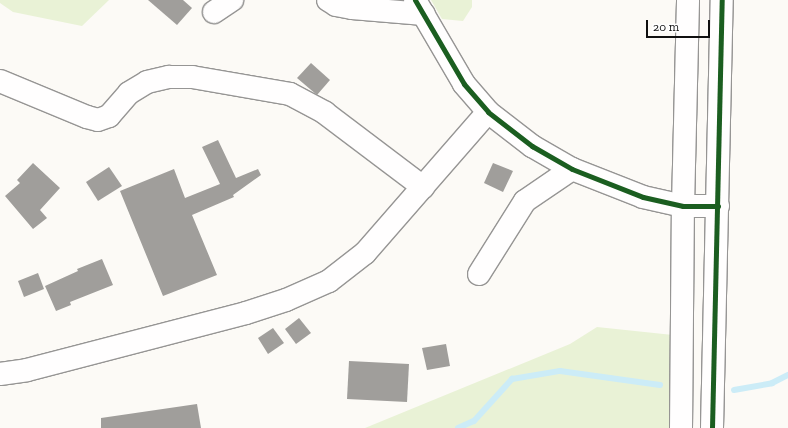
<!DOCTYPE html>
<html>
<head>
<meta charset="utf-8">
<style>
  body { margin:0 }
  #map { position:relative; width:788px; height:428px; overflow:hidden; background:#fcfaf6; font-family:"Zilla Slab",serif }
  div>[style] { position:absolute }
  .green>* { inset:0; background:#e9f2d6 }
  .stream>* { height:6px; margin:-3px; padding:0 3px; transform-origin:3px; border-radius:3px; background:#ccecf7 }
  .building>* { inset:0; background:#a09e9b }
  .roads { filter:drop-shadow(1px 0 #969594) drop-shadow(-1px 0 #969594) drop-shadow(0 1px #969594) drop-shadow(0 -1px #969594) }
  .minor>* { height:22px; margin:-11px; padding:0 11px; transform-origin:11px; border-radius:11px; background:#fffefe }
  .cycleway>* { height:5px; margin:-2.5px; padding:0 2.5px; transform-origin:2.5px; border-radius:2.5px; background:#1b5e20 }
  span { translate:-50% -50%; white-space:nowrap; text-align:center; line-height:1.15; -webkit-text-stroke:4px #fff; paint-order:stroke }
  .scale { position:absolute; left:646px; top:20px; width:64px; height:18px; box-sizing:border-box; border:2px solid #101010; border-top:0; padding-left:5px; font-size:12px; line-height:14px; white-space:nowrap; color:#101010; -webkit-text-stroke:3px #fff; paint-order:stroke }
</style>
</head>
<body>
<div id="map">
  <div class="green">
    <i style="clip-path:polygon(0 0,109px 0,82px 26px,13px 12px,0 3px)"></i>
    <i style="clip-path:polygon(431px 0,472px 0,472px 7px,463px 21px,442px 19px)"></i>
    <i style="clip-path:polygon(597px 327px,673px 335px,671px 428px,365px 428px,570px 344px)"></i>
  </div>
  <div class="stream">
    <i style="left:734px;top:390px;width:39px;rotate:-10deg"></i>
    <i style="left:772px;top:383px;width:18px;rotate:-27deg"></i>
    <i style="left:458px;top:428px;width:17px;rotate:-24deg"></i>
    <i style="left:474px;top:421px;width:57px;rotate:-47.9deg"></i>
    <i style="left:512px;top:379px;width:49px;rotate:-9.5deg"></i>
    <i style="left:560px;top:371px;width:101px;rotate:8deg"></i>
  </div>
  <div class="building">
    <i style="clip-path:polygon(148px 0,183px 0,192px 8px,177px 25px)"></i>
    <i style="clip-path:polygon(311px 63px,330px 80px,317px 95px,297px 78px)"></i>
    <i style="clip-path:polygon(218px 140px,236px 178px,258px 169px,261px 175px,233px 195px,234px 197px,192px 215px,217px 275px,163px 296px,120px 191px,174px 169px,185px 198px,220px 184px,202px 147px)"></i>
    <i style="clip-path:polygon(33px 163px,60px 188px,40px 210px,47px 218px,33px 229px,5px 196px,20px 183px,17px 180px)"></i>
    <i style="clip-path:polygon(493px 163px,513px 171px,503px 192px,484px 183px)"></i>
    <i style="clip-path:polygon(109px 167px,122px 186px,98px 201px,86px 182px)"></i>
    <i style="clip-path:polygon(102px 259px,113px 285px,70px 302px,71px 305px,56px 311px,45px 286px,78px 271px,77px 269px)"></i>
    <i style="clip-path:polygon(38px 273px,44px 289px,24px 297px,18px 281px)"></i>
    <i style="clip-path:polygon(299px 318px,311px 333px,296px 344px,285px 329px)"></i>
    <i style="clip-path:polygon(273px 328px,284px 343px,268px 354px,258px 338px)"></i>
    <i style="clip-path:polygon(446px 344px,450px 366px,427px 370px,422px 348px)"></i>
    <i style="clip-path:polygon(349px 361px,409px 364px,407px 402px,347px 399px)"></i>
    <i style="clip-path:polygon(197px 404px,201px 428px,101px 428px,101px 418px)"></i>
  </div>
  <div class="roads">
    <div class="minor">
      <i style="left:328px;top:0;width:9px;rotate:32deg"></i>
      <i style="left:336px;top:5px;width:16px;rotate:11deg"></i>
      <i style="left:352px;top:8px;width:72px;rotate:4.8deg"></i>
      <i style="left:415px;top:0;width:97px;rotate:59.7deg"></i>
      <i style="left:464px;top:84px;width:37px;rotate:49deg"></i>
      <i style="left:488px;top:112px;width:56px;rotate:37.7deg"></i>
      <i style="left:532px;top:146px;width:46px;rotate:29.9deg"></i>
      <i style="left:572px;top:169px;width:76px;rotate:21.5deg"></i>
      <i style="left:643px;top:197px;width:41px;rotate:12.7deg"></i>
      <i style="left:683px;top:206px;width:35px"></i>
      <i style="left:214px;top:12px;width:22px;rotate:-34deg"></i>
      <i style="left:0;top:81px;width:94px;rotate:22.5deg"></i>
      <i style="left:87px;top:117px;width:11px;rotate:15deg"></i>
      <i style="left:98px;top:120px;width:12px;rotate:-20deg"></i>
      <i style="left:109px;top:116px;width:30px;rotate:-49deg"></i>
      <i style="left:129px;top:93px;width:21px;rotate:-31deg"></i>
      <i style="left:147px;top:82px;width:23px;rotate:-13deg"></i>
      <i style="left:169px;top:77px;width:23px"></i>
      <i style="left:192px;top:77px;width:99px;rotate:9.8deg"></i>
      <i style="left:290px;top:94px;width:40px;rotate:28deg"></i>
      <i style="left:325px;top:113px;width:123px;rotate:37.1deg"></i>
      <i style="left:479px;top:274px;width:86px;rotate:-57.8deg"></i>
      <i style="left:525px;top:201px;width:57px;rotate:-34.2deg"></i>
      <i style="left:0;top:374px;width:27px;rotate:-8deg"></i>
      <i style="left:27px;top:370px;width:226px;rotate:-14.6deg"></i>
      <i style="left:246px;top:313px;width:42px;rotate:-18deg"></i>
      <i style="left:286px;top:300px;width:47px;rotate:-23.8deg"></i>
      <i style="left:329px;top:281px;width:46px;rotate:-37.9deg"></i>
      <i style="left:365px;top:253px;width:187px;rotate:-48.9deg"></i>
      <i style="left:681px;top:428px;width:222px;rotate:-89.5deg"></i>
      <i style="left:683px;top:206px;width:206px;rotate:-88.6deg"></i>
      <i style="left:712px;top:428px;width:428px;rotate:-88.7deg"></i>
    </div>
  </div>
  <div class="cycleway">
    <i style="left:415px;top:0;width:97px;rotate:59.7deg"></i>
    <i style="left:464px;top:84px;width:37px;rotate:49deg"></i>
    <i style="left:488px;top:112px;width:56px;rotate:37.7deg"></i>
    <i style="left:532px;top:146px;width:46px;rotate:29.9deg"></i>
    <i style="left:572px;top:169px;width:76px;rotate:21.5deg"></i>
    <i style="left:643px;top:197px;width:41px;rotate:12.7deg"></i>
    <i style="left:683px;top:206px;width:35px"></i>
    <i style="left:712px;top:428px;width:428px;rotate:-88.7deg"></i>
  </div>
  <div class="scale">20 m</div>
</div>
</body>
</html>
